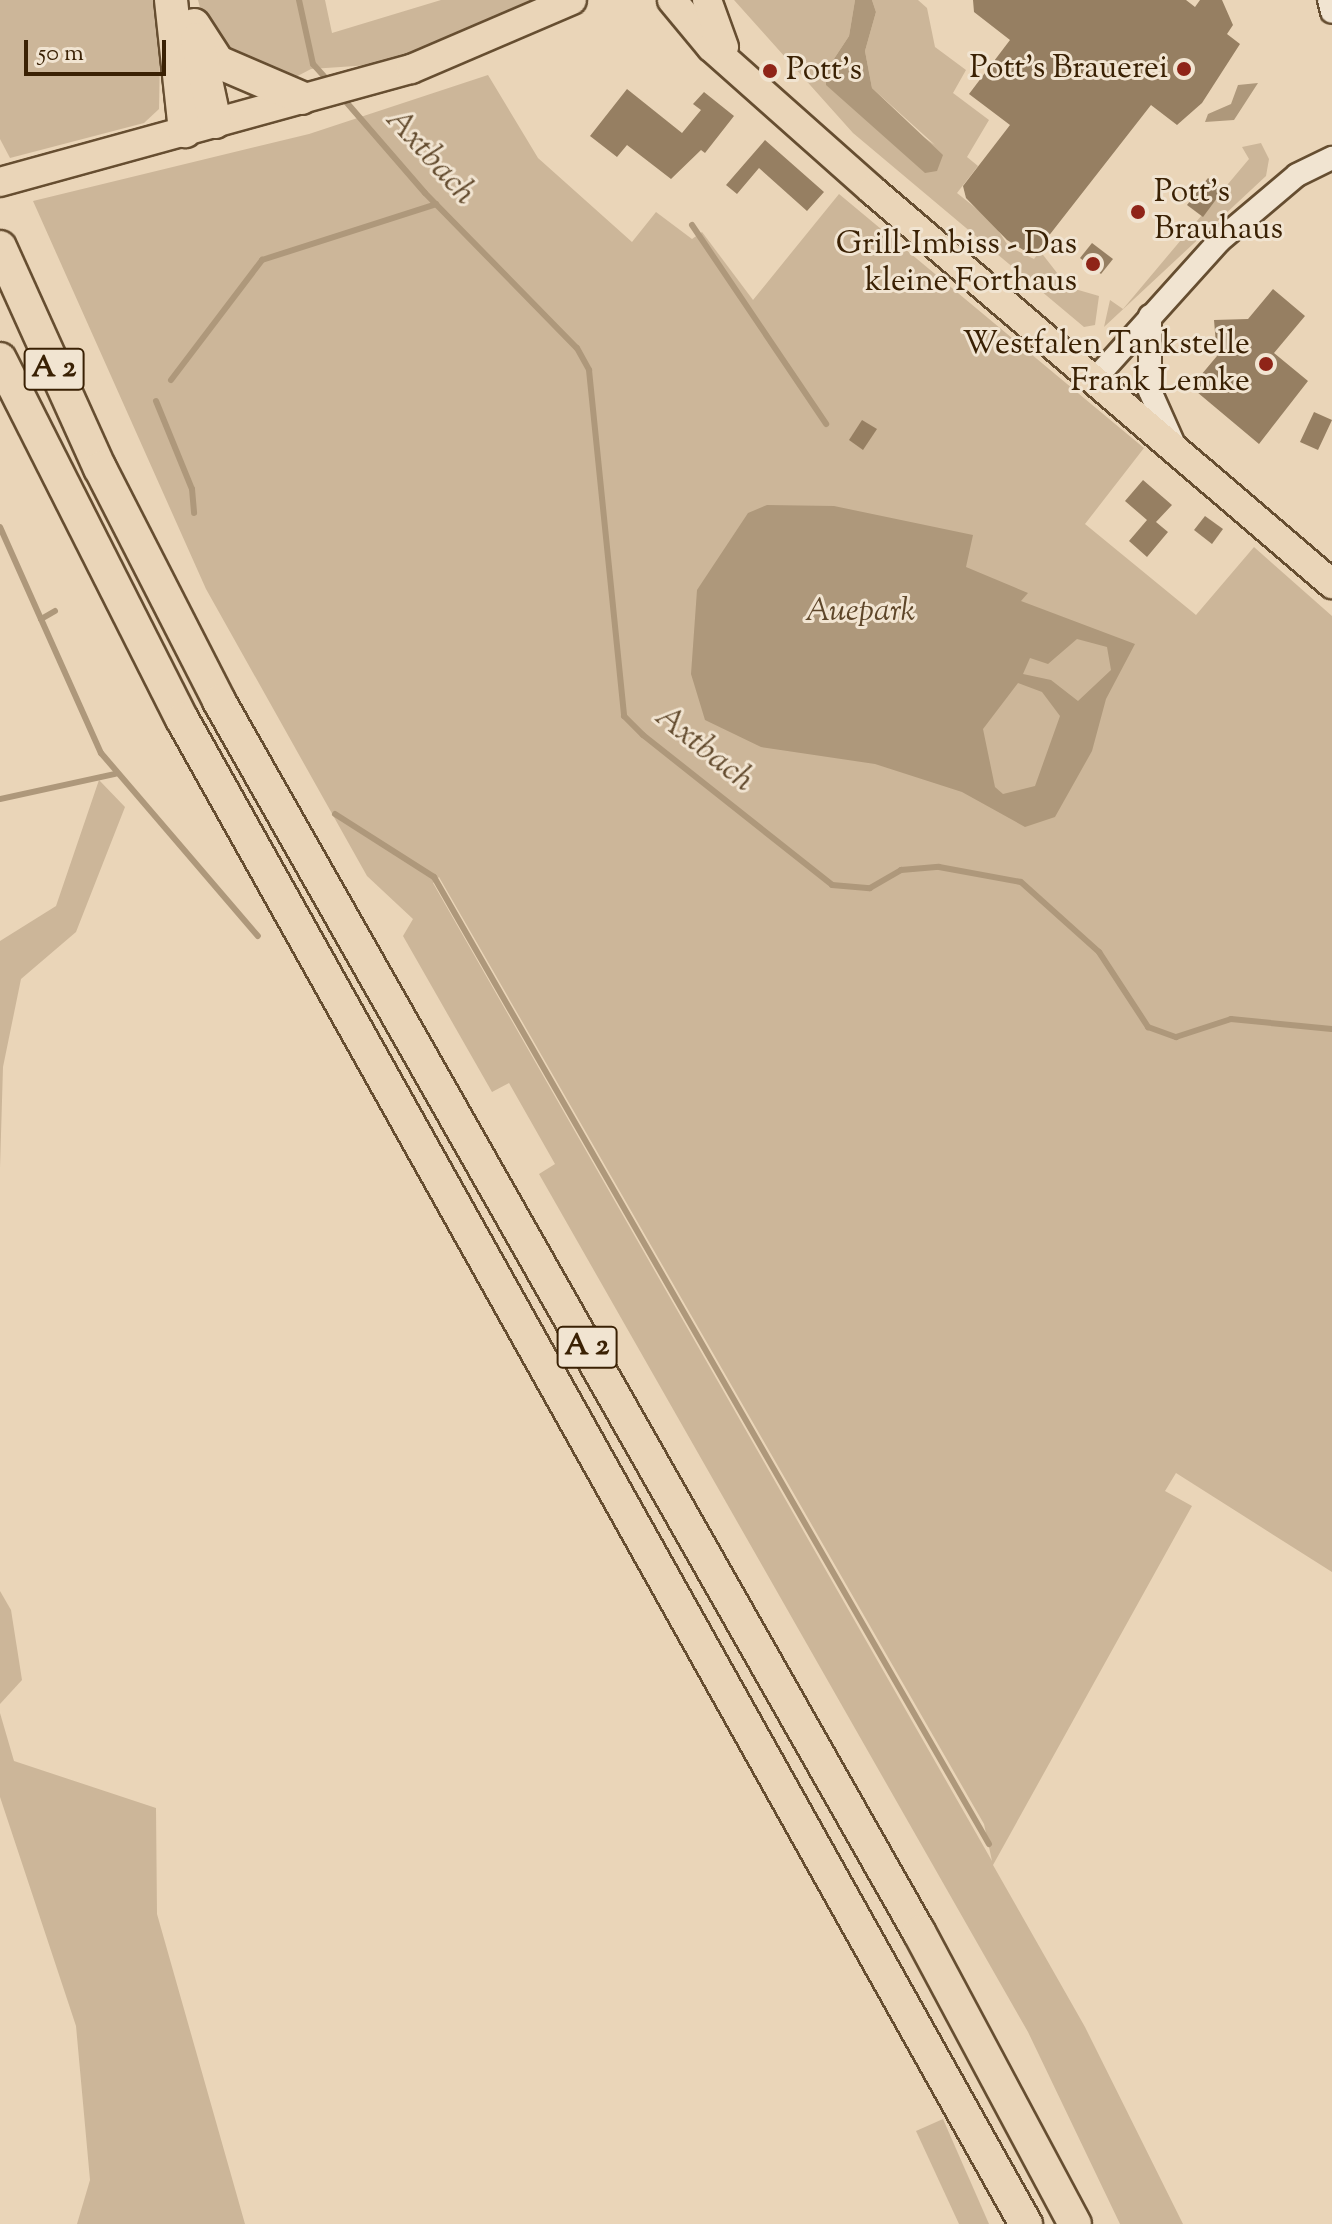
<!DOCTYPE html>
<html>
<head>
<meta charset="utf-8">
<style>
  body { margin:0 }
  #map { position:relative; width:1332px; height:2224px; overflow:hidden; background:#ead5b8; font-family:"Sorts Mill Goudy",serif }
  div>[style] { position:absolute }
  .green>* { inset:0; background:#ccb699 }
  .water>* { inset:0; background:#ae987b }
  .stream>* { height:6px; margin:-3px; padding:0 3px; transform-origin:3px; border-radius:3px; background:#ae987b }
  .building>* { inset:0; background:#967f62 }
  .roads { filter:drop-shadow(2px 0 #664e31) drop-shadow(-2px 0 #664e31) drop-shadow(0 2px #664e31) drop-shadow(0 -2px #664e31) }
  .minor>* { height:22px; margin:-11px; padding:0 11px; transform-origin:11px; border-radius:11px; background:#f1e4d1 }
  .major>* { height:28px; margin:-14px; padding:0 14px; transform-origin:14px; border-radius:14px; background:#ead5b8 }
  .highway>* { height:32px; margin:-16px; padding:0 16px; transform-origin:16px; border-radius:16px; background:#ead5b8 }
  .dots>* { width:22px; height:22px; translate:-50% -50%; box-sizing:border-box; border:4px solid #f1e4d1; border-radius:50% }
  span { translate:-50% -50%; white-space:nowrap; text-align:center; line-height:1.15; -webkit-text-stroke:6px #f1e4d1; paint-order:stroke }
  .shield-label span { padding:2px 6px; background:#f1e4d1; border:2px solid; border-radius:6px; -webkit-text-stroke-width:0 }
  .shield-label { font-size:30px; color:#3a2104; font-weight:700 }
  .poi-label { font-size:32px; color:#3a2104 }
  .right { translate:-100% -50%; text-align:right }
  .left { translate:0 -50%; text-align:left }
  .park-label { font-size:32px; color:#5e4629; font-style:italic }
  .water-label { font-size:34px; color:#634b2e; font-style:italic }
  .scale { position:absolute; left:24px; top:40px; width:142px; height:36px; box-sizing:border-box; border:4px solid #3a2104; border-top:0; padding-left:10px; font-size:24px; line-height:28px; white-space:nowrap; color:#3a2104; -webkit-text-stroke:6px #f1e4d1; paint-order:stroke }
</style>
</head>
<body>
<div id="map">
  <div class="green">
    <i style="clip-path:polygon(0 0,161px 0,159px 109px,144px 123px,10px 158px,0 139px)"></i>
    <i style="clip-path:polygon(198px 0,325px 0,332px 33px,441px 0,533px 0,422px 50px,370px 65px,311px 69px,288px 81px,249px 73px,204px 23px)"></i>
    <i style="clip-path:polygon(734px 0,855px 0,849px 36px,826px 71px,935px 145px,872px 88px,865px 51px,876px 12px,872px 0,918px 0,927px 8px,935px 47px,966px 70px,953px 93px,989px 120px,967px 157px,978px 166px,957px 193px,992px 221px,1009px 247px,1034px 259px,1040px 251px,1068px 287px,1099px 296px,1095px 325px,1084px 327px,853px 133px)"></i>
    <i style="clip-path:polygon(evenodd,488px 75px,538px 158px,632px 242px,656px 212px,692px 239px,702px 232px,753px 300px,839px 194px,1144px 448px,1085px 524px,1196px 615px,1254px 547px,1332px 616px,1332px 1572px,1176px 1473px,1165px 1491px,1192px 1506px,993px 1865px,1085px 2027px,1183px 2224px,1120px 2224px,1028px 2032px,539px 1174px,555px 1164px,509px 1083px,492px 1092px,403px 936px,413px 919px,367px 876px,206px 589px,33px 201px,309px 134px,488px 75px,439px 877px,984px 1824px,992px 1861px,433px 883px,439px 877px)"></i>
    <i style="clip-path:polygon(1261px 143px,1269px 159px,1266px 176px,1104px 327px,1110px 300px,1123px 309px,1249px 159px,1242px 147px)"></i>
    <i style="clip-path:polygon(99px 780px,125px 807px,76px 932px,21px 979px,3px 1067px,0 1168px,0 941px,56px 906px)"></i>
    <i style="clip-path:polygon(0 1591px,11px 1610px,22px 1680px,0 1704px)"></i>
    <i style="clip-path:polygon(0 1713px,14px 1761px,156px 1808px,157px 1914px,245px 2224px,77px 2224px,90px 2180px,76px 2026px,0 1797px)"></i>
    <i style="clip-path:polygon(943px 2119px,989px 2224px,959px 2224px,916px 2131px)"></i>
  </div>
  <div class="water">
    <i style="clip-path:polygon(855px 0,872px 0,876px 12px,865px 51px,872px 88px,943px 155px,937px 171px,925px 173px,826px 85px,826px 71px,849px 36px)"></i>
    <i style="clip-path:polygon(1258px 83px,1234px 120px,1205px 122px,1208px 114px,1231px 104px,1238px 85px)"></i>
    <i style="clip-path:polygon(evenodd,767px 505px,834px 506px,973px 535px,966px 567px,1028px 593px,1021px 601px,1135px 644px,1106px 699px,1092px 751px,1055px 817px,1025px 827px,962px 792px,875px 764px,761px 747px,705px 720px,691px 674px,697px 590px,748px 513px,767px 505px,1077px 639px,1107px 647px,1111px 670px,1078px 701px,1051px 680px,1023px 674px,1030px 658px,1048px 664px,1077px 639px,767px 505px,1018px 683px,1042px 692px,1060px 716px,1035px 786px,1003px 794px,995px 787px,983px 729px,1018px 683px)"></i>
  </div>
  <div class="stream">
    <i style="left:299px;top:0;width:66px;rotate:77.7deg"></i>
    <i style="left:313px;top:64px;width:27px;rotate:48deg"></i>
    <i style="left:341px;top:96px;width:128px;rotate:49.1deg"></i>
    <i style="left:425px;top:193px;width:217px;rotate:45.6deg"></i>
    <i style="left:577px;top:348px;width:25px;rotate:61deg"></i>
    <i style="left:589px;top:370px;width:348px;rotate:84.2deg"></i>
    <i style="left:624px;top:716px;width:27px;rotate:45deg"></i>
    <i style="left:643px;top:735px;width:241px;rotate:38.4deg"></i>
    <i style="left:832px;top:885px;width:38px;rotate:5deg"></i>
    <i style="left:870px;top:888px;width:36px;rotate:-30deg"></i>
    <i style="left:901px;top:870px;width:38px;rotate:-5deg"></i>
    <i style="left:939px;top:867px;width:83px;rotate:10.4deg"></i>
    <i style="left:1021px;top:882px;width:105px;rotate:41.9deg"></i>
    <i style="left:1099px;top:952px;width:90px;rotate:56.8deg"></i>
    <i style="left:1148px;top:1027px;width:30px;rotate:20deg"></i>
    <i style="left:1176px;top:1037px;width:58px;rotate:-18.1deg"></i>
    <i style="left:1231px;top:1019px;width:101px;rotate:5.7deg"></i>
    <i style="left:692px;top:225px;width:240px;rotate:56deg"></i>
    <i style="left:171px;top:380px;width:151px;rotate:-52.8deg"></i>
    <i style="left:262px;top:260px;width:183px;rotate:-17.8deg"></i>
    <i style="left:156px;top:401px;width:95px;rotate:67.8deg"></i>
    <i style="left:192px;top:489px;width:24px;rotate:85deg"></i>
    <i style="left:0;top:527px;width:101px;rotate:66deg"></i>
    <i style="left:55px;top:611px;width:16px;rotate:150deg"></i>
    <i style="left:41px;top:619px;width:147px;rotate:65.9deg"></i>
    <i style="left:101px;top:753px;width:241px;rotate:49.4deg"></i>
    <i style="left:0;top:799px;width:118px;rotate:-12.3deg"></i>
    <i style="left:335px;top:814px;width:117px;rotate:32.5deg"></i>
    <i style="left:434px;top:877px;width:1115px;rotate:60.15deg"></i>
  </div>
  <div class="building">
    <i style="clip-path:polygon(973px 0,1186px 0,1195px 7px,1200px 0,1222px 0,1233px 25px,1227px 34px,1240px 44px,1202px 103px,1177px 125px,1151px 105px,1033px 256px,1007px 240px,966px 198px,963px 186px,1010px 125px,969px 94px,1010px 40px,974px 12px)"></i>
    <i style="clip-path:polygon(627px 89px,682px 133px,701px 110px,693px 104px,704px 92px,734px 116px,705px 153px,701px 150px,671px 179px,627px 145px,617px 157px,590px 136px)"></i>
    <i style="clip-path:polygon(765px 140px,824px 192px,807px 211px,759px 168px,737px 194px,726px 185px)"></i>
    <i style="clip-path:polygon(1208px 178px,1223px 190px,1203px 217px,1187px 205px)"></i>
    <i style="clip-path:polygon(1092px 243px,1113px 259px,1101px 274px,1080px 258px)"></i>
    <i style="clip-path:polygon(1273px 289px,1305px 316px,1274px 353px,1308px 381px,1259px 444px,1191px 387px,1217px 356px,1214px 320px,1248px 319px)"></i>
    <i style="clip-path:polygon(1314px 412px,1332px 420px,1318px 450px,1300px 442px)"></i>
    <i style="clip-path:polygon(862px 420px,877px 429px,863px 450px,849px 440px)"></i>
    <i style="clip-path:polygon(1143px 480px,1172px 505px,1156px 522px,1168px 532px,1147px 557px,1129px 541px,1147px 520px,1125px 501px)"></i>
    <i style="clip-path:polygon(1205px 516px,1223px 529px,1212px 544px,1194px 530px)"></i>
  </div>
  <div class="roads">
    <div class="minor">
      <i style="left:1329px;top:0;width:12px;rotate:76deg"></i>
      <i style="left:1150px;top:316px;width:75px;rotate:90deg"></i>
      <i style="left:1150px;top:391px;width:64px;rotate:65.9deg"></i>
      <i style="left:1094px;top:380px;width:187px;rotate:-48deg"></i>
      <i style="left:1219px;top:241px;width:102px;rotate:-40.2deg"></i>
      <i style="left:1297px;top:175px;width:39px;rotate:-26deg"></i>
    </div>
    <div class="major">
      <i style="left:672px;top:0;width:61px;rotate:50.3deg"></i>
      <i style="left:711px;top:47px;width:215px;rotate:41.6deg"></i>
      <i style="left:872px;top:190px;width:606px;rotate:40.58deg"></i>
      <i style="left:707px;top:0;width:50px;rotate:70.1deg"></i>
      <i style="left:0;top:182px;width:426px;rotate:-15.4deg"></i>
      <i style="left:411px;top:69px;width:175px;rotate:-23.2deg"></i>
    </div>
    <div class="highway">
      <i style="left:171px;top:0;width:132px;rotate:83.9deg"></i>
      <i style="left:194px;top:25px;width:44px;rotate:57deg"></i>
      <i style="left:218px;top:62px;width:91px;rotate:23.2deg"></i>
      <i style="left:197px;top:39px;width:85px;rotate:77.8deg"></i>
      <i style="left:0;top:247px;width:243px;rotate:65.7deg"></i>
      <i style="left:100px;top:468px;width:262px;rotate:62.9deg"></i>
      <i style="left:219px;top:701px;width:1416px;rotate:60.38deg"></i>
      <i style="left:919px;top:1932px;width:331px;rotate:61.9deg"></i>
      <i style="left:0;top:359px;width:403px;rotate:63.2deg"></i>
      <i style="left:182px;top:719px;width:1726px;rotate:60.72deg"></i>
    </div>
  </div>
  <div class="dots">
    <i style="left:1184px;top:69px;background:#8f2418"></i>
    <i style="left:770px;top:71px;background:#8f2418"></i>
    <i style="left:1138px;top:212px;background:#8f2418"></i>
    <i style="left:1093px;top:264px;background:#8f2418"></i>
    <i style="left:1266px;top:364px;background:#8f2418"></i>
  </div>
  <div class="shield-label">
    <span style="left:54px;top:369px">A 2</span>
    <span style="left:587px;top:1347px">A 2</span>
  </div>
  <div class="poi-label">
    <span class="right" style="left:1168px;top:69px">Pott's Brauerei</span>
    <span class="left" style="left:786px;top:71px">Pott's</span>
    <span class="left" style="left:1154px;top:212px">Pott's<br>Brauhaus</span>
    <span class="right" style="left:1077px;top:264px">Grill-Imbiss - Das<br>kleine Forthaus</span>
    <span class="right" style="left:1250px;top:364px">Westfalen Tankstelle<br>Frank Lemke</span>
  </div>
  <div class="park-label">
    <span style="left:860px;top:612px">Auepark</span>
  </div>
  <div class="water-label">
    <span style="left:430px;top:157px;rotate:48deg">Axtbach</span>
    <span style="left:704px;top:749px;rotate:39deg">Axtbach</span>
  </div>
  <div class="scale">50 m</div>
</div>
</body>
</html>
